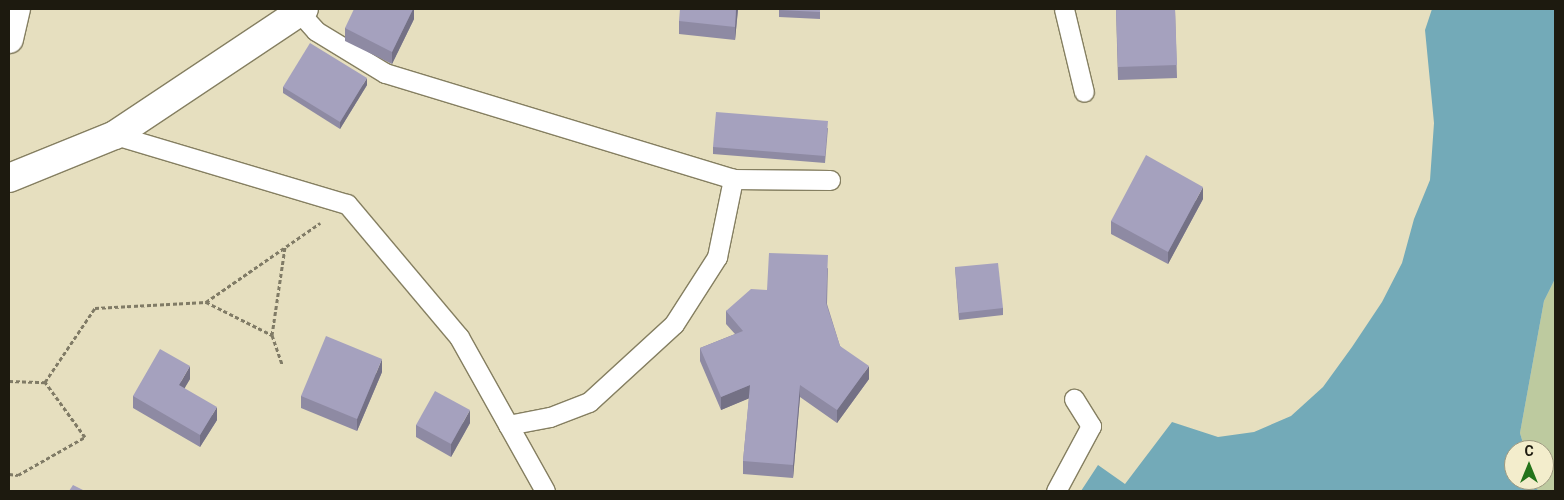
<!DOCTYPE html>
<html>
<head>
<meta charset="utf-8">
<style>
  body { margin:0 }
  #map { position:relative; width:1564px; height:500px; overflow:hidden; background:#e6dfbf; font-family:Roboto,sans-serif }
  div>[style] { position:absolute }
  .green>* { inset:0; background:#bdca9f }
  .water>* { inset:0; background:#73aab8 }
  .path>* { height:3px; margin-top:-1.5px; transform-origin:0; background:repeating-linear-gradient(90deg,#807b66 0 4px,transparent 0 6.5px) }
  .roads { filter:drop-shadow(1px 0 #857f61) drop-shadow(-1px 0 #857f61) drop-shadow(0 1px #857f61) drop-shadow(0 -1px #857f61) }
  .service>* { height:19px; margin:-9.5px; padding:0 9.5px; transform-origin:9.5px; border-radius:9.5px; background:#fff }
  .minor>* { height:28px; margin:-14px; padding:0 14px; transform-origin:14px; border-radius:14px; background:#fff }
  .wall>* { inset:0; background:#8e8aa3 }
  .shaded-wall>* { inset:0; background:#747185 }
  .building>* { inset:0; background:#a5a1be }
  span { translate:-50% -50%; white-space:nowrap; text-align:center; line-height:1.15; -webkit-text-stroke:5px #f3edcc; paint-order:stroke }
  .frame { position:absolute; inset:0; border:10px solid #1d1a0f; pointer-events:none }
  .north { position:absolute; left:1504px; top:440px; width:50px; height:50px; box-sizing:border-box; background:#f3edcc; border:1px solid #9d9980; border-radius:50%; rotate:0deg; font-size:14px; font-weight:700; line-height:20px; text-align:center; color:#1d1a0f }
  .north::after { content:''; display:block; margin:auto; width:18px; height:22px; background:#23731a; clip-path:polygon(50% 0,100% 100%,50% 72%,0 100%) }
</style>
</head>
<body>
<div id="map">
  <div class="green">
    <i style="clip-path:polygon(1555px 279px,1555px 491px,1538px 491px,1534px 480px,1544px 480px,1544px 450px,1525px 450px,1520px 433px,1544px 301px)"></i>
  </div>
  <div class="water">
    <i style="clip-path:polygon(1432px 9px,1555px 9px,1555px 279px,1544px 301px,1520px 433px,1525px 450px,1514px 450px,1514px 480px,1534px 480px,1538px 491px,1081px 491px,1098px 465px,1125px 484px,1172px 422px,1218px 437px,1254px 432px,1291px 416px,1323px 387px,1352px 347px,1382px 302px,1402px 263px,1414px 219px,1430px 180px,1434px 123px,1425px 30px)"></i>
  </div>
  <div class="path">
    <i style="left:206px;top:302px;width:74px;rotate:26.6deg"></i>
    <i style="left:272px;top:335px;width:31px;rotate:71deg"></i>
    <i style="left:272px;top:335px;width:89px;rotate:-81.6deg"></i>
    <i style="left:9px;top:381px;width:36px;rotate:2deg"></i>
    <i style="left:45px;top:382px;width:89px;rotate:-56deg"></i>
    <i style="left:95px;top:308px;width:111px;rotate:-3.1deg"></i>
    <i style="left:206px;top:302px;width:139px;rotate:-34.7deg"></i>
    <i style="left:9px;top:474px;width:9px;rotate:6deg"></i>
    <i style="left:18px;top:475px;width:77px;rotate:-29.6deg"></i>
    <i style="left:85px;top:437px;width:68px;rotate:-126deg"></i>
  </div>
  <div class="roads">
    <div class="service">
      <i style="left:1064px;top:9px;width:85px;rotate:76.5deg"></i>
      <i style="left:299px;top:12px;width:25px;rotate:48deg"></i>
      <i style="left:316px;top:31px;width:81px;rotate:31.3deg"></i>
      <i style="left:385px;top:73px;width:364px;rotate:16.9deg"></i>
      <i style="left:733px;top:179px;width:97px;rotate:0.6deg"></i>
      <i style="left:115px;top:135px;width:242px;rotate:16.6deg"></i>
      <i style="left:347px;top:204px;width:174px;rotate:49.9deg"></i>
      <i style="left:459px;top:337px;width:176px;rotate:60.8deg"></i>
      <i style="left:508px;top:425px;width:43px;rotate:-10.8deg"></i>
      <i style="left:550px;top:417px;width:42px;rotate:-21deg"></i>
      <i style="left:589px;top:402px;width:115px;rotate:-42.5deg"></i>
      <i style="left:674px;top:324px;width:80px;rotate:-57.3deg"></i>
      <i style="left:717px;top:257px;width:80px;rotate:-78.4deg"></i>
      <i style="left:1056px;top:491px;width:74px;rotate:-61.7deg"></i>
      <i style="left:1091px;top:426px;width:32px;rotate:-122deg"></i>
    </div>
    <div class="minor">
      <i style="left:9px;top:39px;width:31px;rotate:-77deg"></i>
      <i style="left:9px;top:178px;width:114px;rotate:-22.1deg"></i>
      <i style="left:115px;top:135px;width:227px;rotate:-33.7deg"></i>
    </div>
  </div>
  <div class="wall">
    <i style="clip-path:polygon(414px 9px,414px 19px,392px 64px,345px 41px,345px 28px)"></i>
    <i style="clip-path:polygon(738px 9px,735px 40px,679px 34px,679px 21px)"></i>
    <i style="clip-path:polygon(779px 9px,820px 9px,820px 19px,779px 17px)"></i>
    <i style="clip-path:polygon(1116px 9px,1175px 9px,1177px 78px,1118px 80px)"></i>
    <i style="clip-path:polygon(367px 85px,340px 129px,283px 93px,283px 87px)"></i>
    <i style="clip-path:polygon(828px 128px,825px 163px,713px 154px,713px 147px)"></i>
    <i style="clip-path:polygon(1203px 199px,1168px 264px,1111px 234px,1111px 221px)"></i>
    <i style="clip-path:polygon(955px 267px,1003px 308px,1003px 315px,959px 320px)"></i>
    <i style="clip-path:polygon(828px 268px,827px 304px,840px 346px,869px 379px,837px 423px,800px 397px,793px 478px,743px 474px,743px 461px,749px 398px,721px 410px,700px 361px,700px 348px,735px 334px,726px 324px,726px 311px,767px 290px)"></i>
    <i style="clip-path:polygon(382px 372px,357px 431px,301px 408px,301px 396px)"></i>
    <i style="clip-path:polygon(190px 379px,184px 388px,217px 420px,200px 447px,133px 408px,133px 396px)"></i>
    <i style="clip-path:polygon(470px 423px,451px 457px,416px 437px,416px 425px)"></i>
  </div>
  <div class="shaded-wall">
    <i style="clip-path:polygon(413px 9px,414px 9px,414px 19px,392px 64px,392px 52px)"></i>
    <i style="clip-path:polygon(736px 9px,738px 9px,735px 40px,735px 27px)"></i>
    <i style="clip-path:polygon(367px 78px,367px 85px,340px 129px,340px 122px)"></i>
    <i style="clip-path:polygon(1203px 187px,1203px 199px,1168px 264px,1168px 252px)"></i>
    <i style="clip-path:polygon(382px 359px,382px 372px,357px 431px,357px 419px)"></i>
    <i style="clip-path:polygon(190px 366px,190px 379px,179px 398px,179px 385px)"></i>
    <i style="clip-path:polygon(869px 366px,869px 379px,837px 423px,837px 410px)"></i>
    <i style="clip-path:polygon(750px 385px,750px 398px,721px 410px,721px 397px)"></i>
    <i style="clip-path:polygon(800px 385px,800px 397px,793px 478px,793px 465px)"></i>
    <i style="clip-path:polygon(217px 407px,217px 420px,200px 447px,200px 435px)"></i>
    <i style="clip-path:polygon(470px 410px,470px 423px,451px 457px,451px 444px)"></i>
  </div>
  <div class="building">
    <i style="clip-path:polygon(354px 9px,413px 9px,392px 52px,345px 28px)"></i>
    <i style="clip-path:polygon(680px 9px,736px 9px,735px 27px,679px 21px)"></i>
    <i style="clip-path:polygon(779px 9px,820px 9px,820px 12px,779px 10px)"></i>
    <i style="clip-path:polygon(1116px 9px,1175px 9px,1177px 65px,1118px 67px)"></i>
    <i style="clip-path:polygon(310px 43px,367px 78px,340px 122px,283px 87px)"></i>
    <i style="clip-path:polygon(716px 112px,828px 121px,825px 156px,713px 147px)"></i>
    <i style="clip-path:polygon(1146px 155px,1203px 187px,1168px 252px,1111px 221px)"></i>
    <i style="clip-path:polygon(769px 253px,828px 255px,826px 303px,840px 346px,869px 366px,837px 410px,800px 385px,793px 465px,743px 461px,750px 385px,721px 397px,700px 348px,743px 331px,726px 311px,751px 289px,767px 290px)"></i>
    <i style="clip-path:polygon(998px 263px,1003px 308px,959px 313px,955px 267px)"></i>
    <i style="clip-path:polygon(326px 336px,382px 359px,357px 419px,301px 396px)"></i>
    <i style="clip-path:polygon(160px 349px,190px 366px,179px 385px,217px 407px,200px 435px,133px 396px)"></i>
    <i style="clip-path:polygon(435px 391px,470px 410px,451px 444px,416px 425px)"></i>
    <i style="clip-path:polygon(73px 485px,85px 491px,69px 491px)"></i>
  </div>
  <div class="frame"></div>
  <div class="north">С</div>
</div>
</body>
</html>
